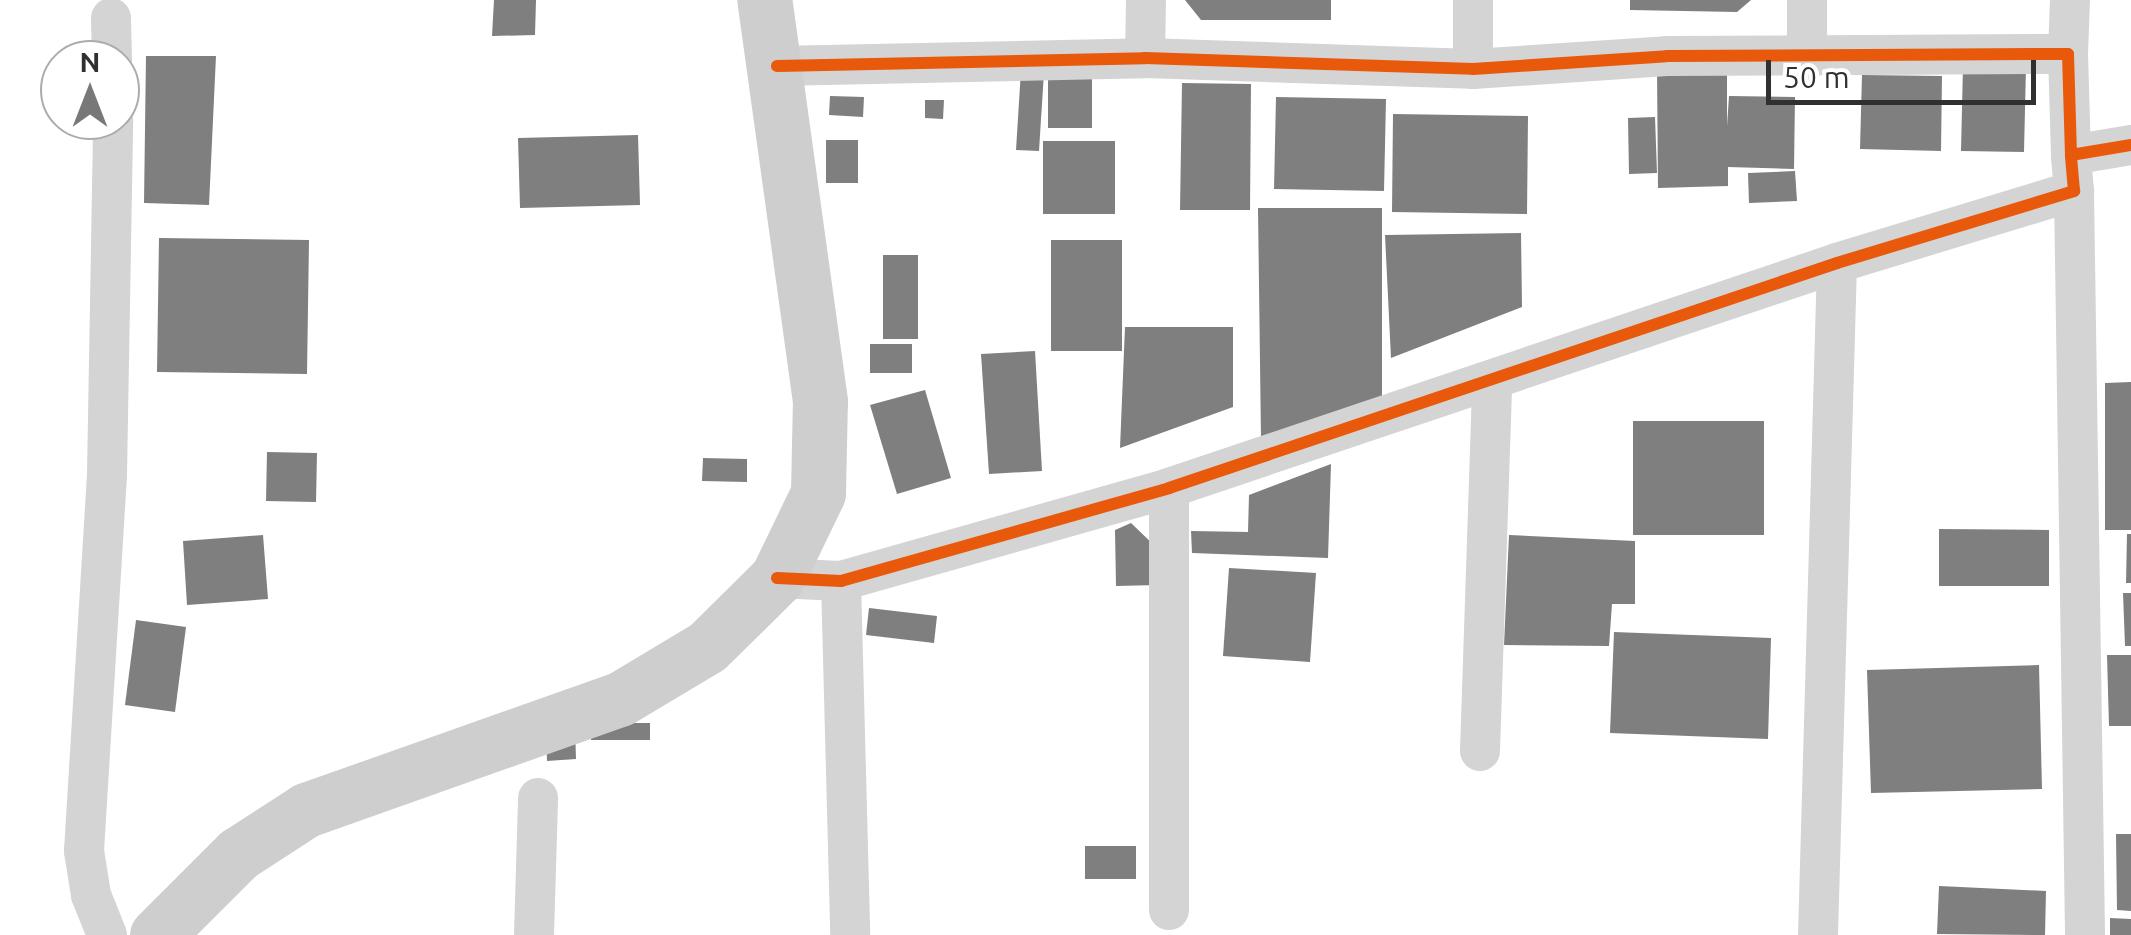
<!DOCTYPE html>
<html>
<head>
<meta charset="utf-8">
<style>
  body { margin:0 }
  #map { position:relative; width:2131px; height:935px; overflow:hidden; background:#fff; font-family:Ubuntu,sans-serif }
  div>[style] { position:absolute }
  .building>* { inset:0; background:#7f7f7f }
  .minor>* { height:40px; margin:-20px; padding:0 20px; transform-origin:20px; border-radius:20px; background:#d4d4d4 }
  .secondary>* { height:55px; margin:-27.5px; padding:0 27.5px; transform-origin:27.5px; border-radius:27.5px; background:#cecece }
  .cycleway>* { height:12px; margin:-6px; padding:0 6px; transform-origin:6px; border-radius:6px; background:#e8590c }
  span { translate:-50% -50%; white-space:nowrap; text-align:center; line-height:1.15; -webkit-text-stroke:10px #fff; paint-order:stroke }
  .north { position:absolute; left:40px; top:40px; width:100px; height:100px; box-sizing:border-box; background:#fff; border:2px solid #acacac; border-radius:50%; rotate:0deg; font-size:28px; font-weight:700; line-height:40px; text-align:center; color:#303030 }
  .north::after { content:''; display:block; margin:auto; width:35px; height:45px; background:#787878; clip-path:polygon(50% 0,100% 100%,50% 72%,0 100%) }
  .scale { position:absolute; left:1766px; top:60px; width:270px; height:45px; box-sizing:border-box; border:5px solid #303030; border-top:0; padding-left:12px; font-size:30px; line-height:35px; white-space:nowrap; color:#303030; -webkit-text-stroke:8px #fff; paint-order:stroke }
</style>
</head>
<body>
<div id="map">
  <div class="building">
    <i style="clip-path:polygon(494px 0,536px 0,535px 35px,492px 36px)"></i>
    <i style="clip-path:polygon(1185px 0,1331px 0,1331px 20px,1201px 20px)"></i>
    <i style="clip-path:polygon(1630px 0,1751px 0,1737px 12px,1630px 10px)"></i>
    <i style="clip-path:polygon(146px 56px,216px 56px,209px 205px,144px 203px)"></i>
    <i style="clip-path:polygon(1963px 65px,2026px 66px,2024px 152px,1961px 151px)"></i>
    <i style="clip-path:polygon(1727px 68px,1727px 126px,1729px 96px,1795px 97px,1794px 169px,1728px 167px,1728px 186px,1658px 188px,1657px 69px)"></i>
    <i style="clip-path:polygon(1021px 70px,1044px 72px,1039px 151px,1016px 150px)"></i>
    <i style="clip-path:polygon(1048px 72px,1092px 72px,1092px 128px,1048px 128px)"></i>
    <i style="clip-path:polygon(1862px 75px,1942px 76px,1941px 151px,1860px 149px)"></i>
    <i style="clip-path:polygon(1182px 83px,1251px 84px,1250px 210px,1180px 210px)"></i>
    <i style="clip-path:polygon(830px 96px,864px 97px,863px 117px,829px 115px)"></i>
    <i style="clip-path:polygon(1276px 97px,1386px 99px,1384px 191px,1274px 189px)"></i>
    <i style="clip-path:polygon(925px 100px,944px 100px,943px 119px,925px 118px)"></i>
    <i style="clip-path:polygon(1393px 114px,1528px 116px,1527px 214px,1392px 212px)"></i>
    <i style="clip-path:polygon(1655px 117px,1657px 173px,1629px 174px,1628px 118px)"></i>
    <i style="clip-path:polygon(638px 135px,640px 205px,520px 208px,518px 138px)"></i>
    <i style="clip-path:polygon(826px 140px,858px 140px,858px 183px,826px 183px)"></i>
    <i style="clip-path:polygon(1043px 141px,1115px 141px,1115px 214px,1043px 214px)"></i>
    <i style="clip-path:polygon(1795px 171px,1797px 201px,1749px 203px,1748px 173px)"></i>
    <i style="clip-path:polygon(1258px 208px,1382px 208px,1382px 406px,1261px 438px)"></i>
    <i style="clip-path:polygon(1521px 233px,1522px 307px,1391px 358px,1385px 235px)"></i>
    <i style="clip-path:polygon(159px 238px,309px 240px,307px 374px,157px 372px)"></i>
    <i style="clip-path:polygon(1051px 240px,1122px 240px,1122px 351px,1051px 351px)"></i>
    <i style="clip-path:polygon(883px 255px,918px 255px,918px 339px,883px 339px)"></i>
    <i style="clip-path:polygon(1125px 327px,1233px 327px,1233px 407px,1120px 448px)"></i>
    <i style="clip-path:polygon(870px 344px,912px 344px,912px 373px,870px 373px)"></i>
    <i style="clip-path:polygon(1035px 351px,1042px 471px,989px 474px,981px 354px)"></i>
    <i style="clip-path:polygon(2131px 382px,2131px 530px,2105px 530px,2105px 383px)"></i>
    <i style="clip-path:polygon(925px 390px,951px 478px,897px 494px,870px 405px)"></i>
    <i style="clip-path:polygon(1633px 421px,1764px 421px,1764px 535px,1633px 535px)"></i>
    <i style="clip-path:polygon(267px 452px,317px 453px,316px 502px,266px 501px)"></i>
    <i style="clip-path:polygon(703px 458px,747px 459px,747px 482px,702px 481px)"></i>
    <i style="clip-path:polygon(1331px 464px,1328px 558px,1192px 553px,1191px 531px,1248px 532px,1249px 495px)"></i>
    <i style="clip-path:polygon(1131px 523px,1158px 549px,1158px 585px,1116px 586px,1115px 530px)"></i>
    <i style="clip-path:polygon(1939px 529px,2049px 530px,2049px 586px,1939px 586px)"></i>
    <i style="clip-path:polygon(2127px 534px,2131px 534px,2131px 583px,2126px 583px)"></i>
    <i style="clip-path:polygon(263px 535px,268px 599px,187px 605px,183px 541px)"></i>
    <i style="clip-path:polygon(1509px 535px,1635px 541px,1635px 604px,1612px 604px,1609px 646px,1504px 645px)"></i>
    <i style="clip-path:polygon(1229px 568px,1316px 573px,1310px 662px,1223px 656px)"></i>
    <i style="clip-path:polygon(2123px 593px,2131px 593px,2131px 646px,2125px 646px)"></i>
    <i style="clip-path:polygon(869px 608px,937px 616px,934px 643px,866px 635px)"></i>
    <i style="clip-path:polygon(136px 620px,186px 627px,175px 712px,125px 705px)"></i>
    <i style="clip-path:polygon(1614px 632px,1771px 638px,1768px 739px,1610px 733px)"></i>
    <i style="clip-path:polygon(2107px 655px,2131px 655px,2131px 726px,2109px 726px)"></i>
    <i style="clip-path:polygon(2039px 665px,2042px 789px,1871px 793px,1867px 670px)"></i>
    <i style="clip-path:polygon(591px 723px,650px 723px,650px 740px,591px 740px)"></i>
    <i style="clip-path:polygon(575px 729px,576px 759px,547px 761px,546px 730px)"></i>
    <i style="clip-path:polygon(2116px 834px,2131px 834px,2131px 911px,2117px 910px)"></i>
    <i style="clip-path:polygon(1085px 846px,1136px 846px,1136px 879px,1085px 879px)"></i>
    <i style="clip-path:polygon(1939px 886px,2046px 891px,2045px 935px,1937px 934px)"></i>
    <i style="clip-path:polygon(2110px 918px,2131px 919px,2131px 935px,2110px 935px)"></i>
  </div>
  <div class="minor">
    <i style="left:111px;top:18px;width:42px;rotate:88.6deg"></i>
    <i style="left:2068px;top:54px;width:54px;rotate:-87.9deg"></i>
    <i style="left:1145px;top:58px;width:58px;rotate:-89deg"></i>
    <i style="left:1807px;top:60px;width:60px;rotate:-90deg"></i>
    <i style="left:777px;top:66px;width:368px;rotate:-1.2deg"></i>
    <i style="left:1145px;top:58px;width:328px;rotate:1.9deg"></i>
    <i style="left:1473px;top:69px;width:194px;rotate:-3.8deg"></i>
    <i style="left:1667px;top:56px;width:401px;rotate:-0.3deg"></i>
    <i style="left:2068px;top:54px;width:101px;rotate:88.3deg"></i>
    <i style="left:2071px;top:155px;width:61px;rotate:-9.5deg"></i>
    <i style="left:1473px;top:69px;width:69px;rotate:-90deg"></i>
    <i style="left:2074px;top:191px;width:744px;rotate:89.15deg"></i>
    <i style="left:1169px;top:488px;width:422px;rotate:90deg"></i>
    <i style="left:777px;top:578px;width:64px;rotate:2.7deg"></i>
    <i style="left:841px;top:581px;width:341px;rotate:-15.8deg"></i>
    <i style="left:1169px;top:488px;width:705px;rotate:-18.61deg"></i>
    <i style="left:1837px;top:263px;width:248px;rotate:-16.9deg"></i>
    <i style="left:2074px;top:191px;width:36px;rotate:-95deg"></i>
    <i style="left:841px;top:581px;width:354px;rotate:88.5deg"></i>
    <i style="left:1480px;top:751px;width:369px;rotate:-88.1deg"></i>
    <i style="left:107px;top:935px;width:43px;rotate:-111.8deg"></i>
    <i style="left:91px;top:895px;width:45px;rotate:-99deg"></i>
    <i style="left:84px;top:851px;width:377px;rotate:-86.5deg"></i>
    <i style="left:107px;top:475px;width:355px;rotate:-89deg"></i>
    <i style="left:534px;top:935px;width:137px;rotate:-88.3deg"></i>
    <i style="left:1818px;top:935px;width:672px;rotate:-88.38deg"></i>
  </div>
  <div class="secondary">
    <i style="left:157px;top:935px;width:115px;rotate:-45deg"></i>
    <i style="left:238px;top:854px;width:81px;rotate:-32.9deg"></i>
    <i style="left:306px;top:810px;width:333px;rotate:-19.5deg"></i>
    <i style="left:620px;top:699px;width:101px;rotate:-30.9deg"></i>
    <i style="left:707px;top:647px;width:98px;rotate:-44.6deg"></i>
    <i style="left:777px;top:578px;width:94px;rotate:-64.2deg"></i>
    <i style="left:818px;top:493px;width:92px;rotate:-88.8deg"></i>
    <i style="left:820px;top:401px;width:405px;rotate:-97.9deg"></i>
  </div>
  <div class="cycleway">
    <i style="left:777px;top:66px;width:368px;rotate:-1.2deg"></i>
    <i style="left:1145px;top:58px;width:328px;rotate:1.9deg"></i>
    <i style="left:1473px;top:69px;width:194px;rotate:-3.8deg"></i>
    <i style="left:1667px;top:56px;width:401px;rotate:-0.3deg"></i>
    <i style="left:2068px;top:54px;width:101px;rotate:88.3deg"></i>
    <i style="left:2071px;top:155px;width:61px;rotate:-9.5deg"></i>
    <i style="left:777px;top:578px;width:64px;rotate:2.7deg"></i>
    <i style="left:841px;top:581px;width:341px;rotate:-15.8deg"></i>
    <i style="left:1169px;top:488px;width:705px;rotate:-18.61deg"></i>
    <i style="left:1837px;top:263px;width:248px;rotate:-16.9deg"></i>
    <i style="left:2074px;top:191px;width:36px;rotate:-95deg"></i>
  </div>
  <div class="north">N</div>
  <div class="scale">50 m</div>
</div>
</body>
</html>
